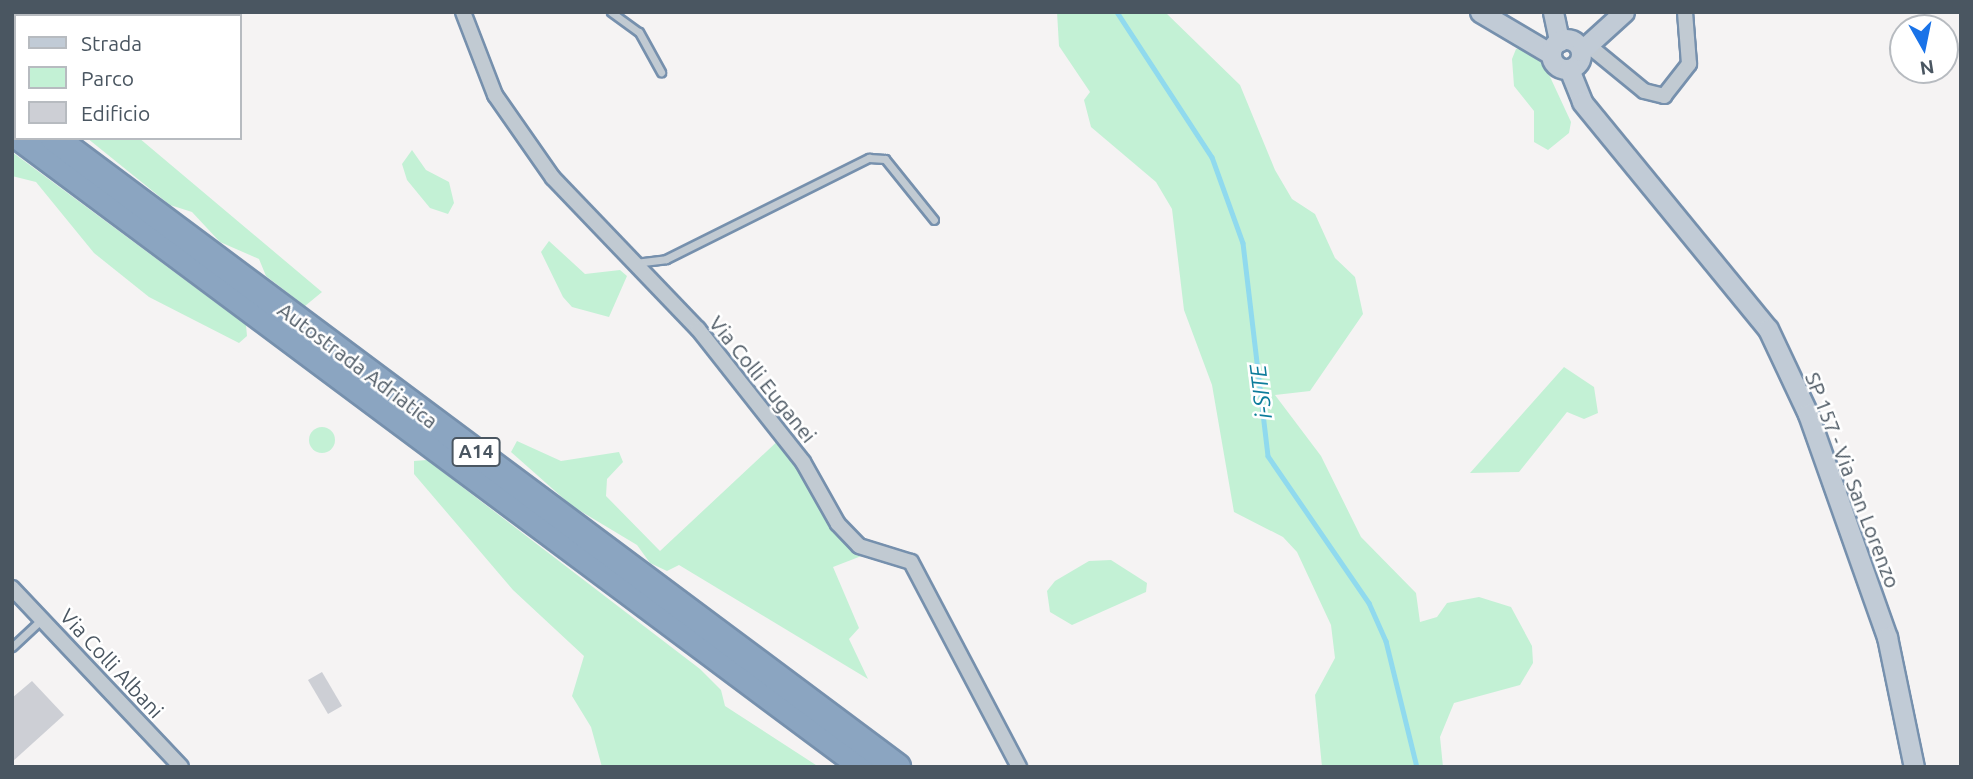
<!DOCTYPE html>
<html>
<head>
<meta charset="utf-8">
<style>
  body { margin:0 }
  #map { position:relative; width:1973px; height:779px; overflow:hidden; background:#f5f3f3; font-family:Ubuntu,sans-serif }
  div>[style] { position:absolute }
  .green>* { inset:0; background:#c3f1d5 }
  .round { border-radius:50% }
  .stream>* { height:4.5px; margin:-2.25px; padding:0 2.25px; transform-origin:2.25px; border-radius:2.25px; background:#90daee }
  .building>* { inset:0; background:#cdcfd5 }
  .roads { filter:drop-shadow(2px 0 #7690ad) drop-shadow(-2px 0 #7690ad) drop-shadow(0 2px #7690ad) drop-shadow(0 -2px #7690ad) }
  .lane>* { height:7px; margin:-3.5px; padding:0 3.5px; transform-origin:3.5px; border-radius:3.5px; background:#c1cad2 }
  .street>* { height:14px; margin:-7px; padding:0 7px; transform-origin:7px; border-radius:7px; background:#c1cad2 }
  .secondary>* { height:19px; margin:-9.5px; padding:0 9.5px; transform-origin:9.5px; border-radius:9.5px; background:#c1cbd6 }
  .secondary>.ring { margin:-9.5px; padding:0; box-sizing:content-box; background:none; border:19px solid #c1cbd6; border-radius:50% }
  .highway>* { height:26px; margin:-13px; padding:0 13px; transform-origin:13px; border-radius:13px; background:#8ba5c1 }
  span { translate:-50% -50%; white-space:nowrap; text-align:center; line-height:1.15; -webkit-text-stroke:5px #fff; paint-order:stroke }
  .shield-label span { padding:2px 5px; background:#fff; border:2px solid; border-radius:5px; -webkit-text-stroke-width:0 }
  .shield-label { font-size:19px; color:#4a5661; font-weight:700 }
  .street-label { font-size:21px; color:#4a5661 }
  .water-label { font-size:23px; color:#0c7c9b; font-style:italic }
  .frame { position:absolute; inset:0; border:14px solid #4a5661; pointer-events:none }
  .legend { position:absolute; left:14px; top:14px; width:228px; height:126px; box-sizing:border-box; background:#fff; border:2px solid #b7bbc0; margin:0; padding:9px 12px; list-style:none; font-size:21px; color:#4a5661 }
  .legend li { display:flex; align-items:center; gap:14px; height:35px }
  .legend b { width:35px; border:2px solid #b7bbc0 }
  .north { position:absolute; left:1889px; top:14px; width:70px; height:70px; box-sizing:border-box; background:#fff; border:2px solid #b7bbc0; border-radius:50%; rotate:171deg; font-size:19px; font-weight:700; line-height:28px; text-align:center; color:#4a5661 }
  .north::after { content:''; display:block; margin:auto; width:24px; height:32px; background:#1a73e8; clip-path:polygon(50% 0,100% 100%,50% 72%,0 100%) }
</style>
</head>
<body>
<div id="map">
  <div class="green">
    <i style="clip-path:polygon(1057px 12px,1165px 12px,1240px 85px,1275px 170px,1292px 199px,1315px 214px,1335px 258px,1355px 277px,1363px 314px,1310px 391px,1275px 395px,1321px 456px,1361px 537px,1416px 593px,1420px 622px,1437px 617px,1447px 603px,1479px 597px,1511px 607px,1532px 646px,1533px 663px,1520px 685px,1454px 703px,1440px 737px,1443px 767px,1322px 767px,1315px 695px,1335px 658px,1331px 625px,1297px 552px,1283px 537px,1234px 512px,1212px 385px,1184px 310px,1172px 209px,1156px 182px,1091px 127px,1084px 100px,1090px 92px,1059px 46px)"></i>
    <i style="clip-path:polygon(1525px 48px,1545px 66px,1571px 122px,1569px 133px,1548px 150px,1534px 142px,1534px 111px,1514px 86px,1512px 59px,1516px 49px)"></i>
    <i style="clip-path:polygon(87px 138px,139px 138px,322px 292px,305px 306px,266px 276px,259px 259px,220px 242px,192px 212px,170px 205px)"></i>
    <i style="clip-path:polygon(412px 150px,426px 170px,449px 182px,454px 203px,448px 214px,430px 208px,407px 180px,402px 164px)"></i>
    <i style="clip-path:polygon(12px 152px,246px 325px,247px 336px,239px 343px,149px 297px,94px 253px,36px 182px,12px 176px)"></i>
    <i style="clip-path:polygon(549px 241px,585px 274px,620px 270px,627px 276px,609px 317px,572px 307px,563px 297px,541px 252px)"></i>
    <i style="clip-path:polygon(1564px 367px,1594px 387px,1598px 413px,1584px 419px,1567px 412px,1519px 472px,1470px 473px)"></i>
    <i class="round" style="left:309px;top:427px;width:26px;height:26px"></i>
    <i style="clip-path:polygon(783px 436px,835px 531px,864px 555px,833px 567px,859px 628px,849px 639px,868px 679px,679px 565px,667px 571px,650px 563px,637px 545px,572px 506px,511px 452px,517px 441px,561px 461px,619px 452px,623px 462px,607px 479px,606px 496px,660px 551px)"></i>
    <i style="clip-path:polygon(427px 460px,700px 669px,721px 690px,725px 706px,819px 767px,602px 767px,591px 727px,572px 696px,584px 656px,513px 590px,414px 474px,414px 461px)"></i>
    <i style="clip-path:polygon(1111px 560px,1147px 583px,1146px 592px,1072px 625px,1050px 612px,1047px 591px,1055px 581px,1089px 561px)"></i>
  </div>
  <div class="stream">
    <i style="left:1117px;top:12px;width:173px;rotate:56.8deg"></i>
    <i style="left:1212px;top:157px;width:91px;rotate:70.2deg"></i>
    <i style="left:1243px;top:243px;width:214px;rotate:83.3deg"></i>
    <i style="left:1268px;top:456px;width:178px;rotate:55.5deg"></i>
    <i style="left:1369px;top:603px;width:42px;rotate:65.9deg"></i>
    <i style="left:1386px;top:641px;width:130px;rotate:76.2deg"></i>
  </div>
  <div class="building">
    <i style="clip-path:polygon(322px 672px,342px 706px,328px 714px,308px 680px)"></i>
    <i style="clip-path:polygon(32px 681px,64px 715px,12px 762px,12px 698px)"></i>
  </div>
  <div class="roads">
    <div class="lane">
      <i style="left:147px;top:12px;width:4px;rotate:76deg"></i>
      <i style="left:611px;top:12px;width:34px;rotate:36deg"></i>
      <i style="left:639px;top:32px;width:46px;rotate:61.2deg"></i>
      <i style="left:635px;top:263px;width:31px;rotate:-7deg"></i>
      <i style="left:666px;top:259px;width:227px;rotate:-26.5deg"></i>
      <i style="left:869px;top:158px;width:16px;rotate:4deg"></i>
      <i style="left:885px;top:159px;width:78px;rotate:51.2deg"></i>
      <i style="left:12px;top:647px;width:41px;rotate:-43deg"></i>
    </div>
    <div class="street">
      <i style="left:463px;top:12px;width:89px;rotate:68.9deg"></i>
      <i style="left:495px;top:95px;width:101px;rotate:55.1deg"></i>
      <i style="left:553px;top:178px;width:209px;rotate:46.2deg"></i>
      <i style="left:698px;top:329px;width:169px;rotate:51.7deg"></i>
      <i style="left:803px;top:462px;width:71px;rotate:60.6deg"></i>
      <i style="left:838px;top:524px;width:30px;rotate:46deg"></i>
      <i style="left:859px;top:546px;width:54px;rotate:17.1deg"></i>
      <i style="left:911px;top:562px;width:232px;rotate:62.2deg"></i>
      <i style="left:1588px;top:45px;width:72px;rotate:39.4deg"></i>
      <i style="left:1644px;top:91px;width:21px;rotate:14deg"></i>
      <i style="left:1664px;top:96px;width:41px;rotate:-52deg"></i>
      <i style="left:1689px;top:64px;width:52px;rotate:-94.4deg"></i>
      <i style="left:12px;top:588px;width:246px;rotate:46.6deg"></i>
    </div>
    <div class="secondary">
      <i style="left:1480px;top:12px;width:82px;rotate:30.6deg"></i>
      <i style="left:1553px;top:12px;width:30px;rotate:78deg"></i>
      <i class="ring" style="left:1551px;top:39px;width:11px;height:11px"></i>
      <i style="left:1581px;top:51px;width:58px;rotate:-42.2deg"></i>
      <i style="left:1569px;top:69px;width:35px;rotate:68deg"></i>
      <i style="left:1582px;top:102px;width:293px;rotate:50.7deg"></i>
      <i style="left:1768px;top:329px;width:94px;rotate:64.8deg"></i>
      <i style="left:1808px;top:414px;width:237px;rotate:70.5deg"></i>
      <i style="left:1887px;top:637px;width:133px;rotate:78.3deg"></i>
    </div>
    <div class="highway">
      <i style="left:12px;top:107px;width:5px;rotate:37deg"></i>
      <i style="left:21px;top:138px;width:1052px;rotate:36.73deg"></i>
      <i style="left:54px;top:138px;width:1052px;rotate:36.73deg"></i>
    </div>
  </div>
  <div class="shield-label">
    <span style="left:476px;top:452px">A14</span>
  </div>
  <div class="street-label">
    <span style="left:358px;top:365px;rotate:37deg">Autostrada Adriatica</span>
    <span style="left:763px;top:379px;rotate:51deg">Via Colli Euganei</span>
    <span style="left:1853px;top:480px;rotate:69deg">SP 157 - Via San Lorenzo</span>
    <span style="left:112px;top:663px;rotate:47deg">Via Colli Albani</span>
  </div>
  <div class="water-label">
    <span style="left:1261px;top:392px;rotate:-97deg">i-SITE</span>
  </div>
  <div class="frame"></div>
  <ul class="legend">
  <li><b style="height:9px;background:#c1cbd6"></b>Strada</li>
  <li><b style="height:19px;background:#c3f1d5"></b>Parco</li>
  <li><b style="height:19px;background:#cdcfd5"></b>Edificio</li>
  </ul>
  <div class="north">N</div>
</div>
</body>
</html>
